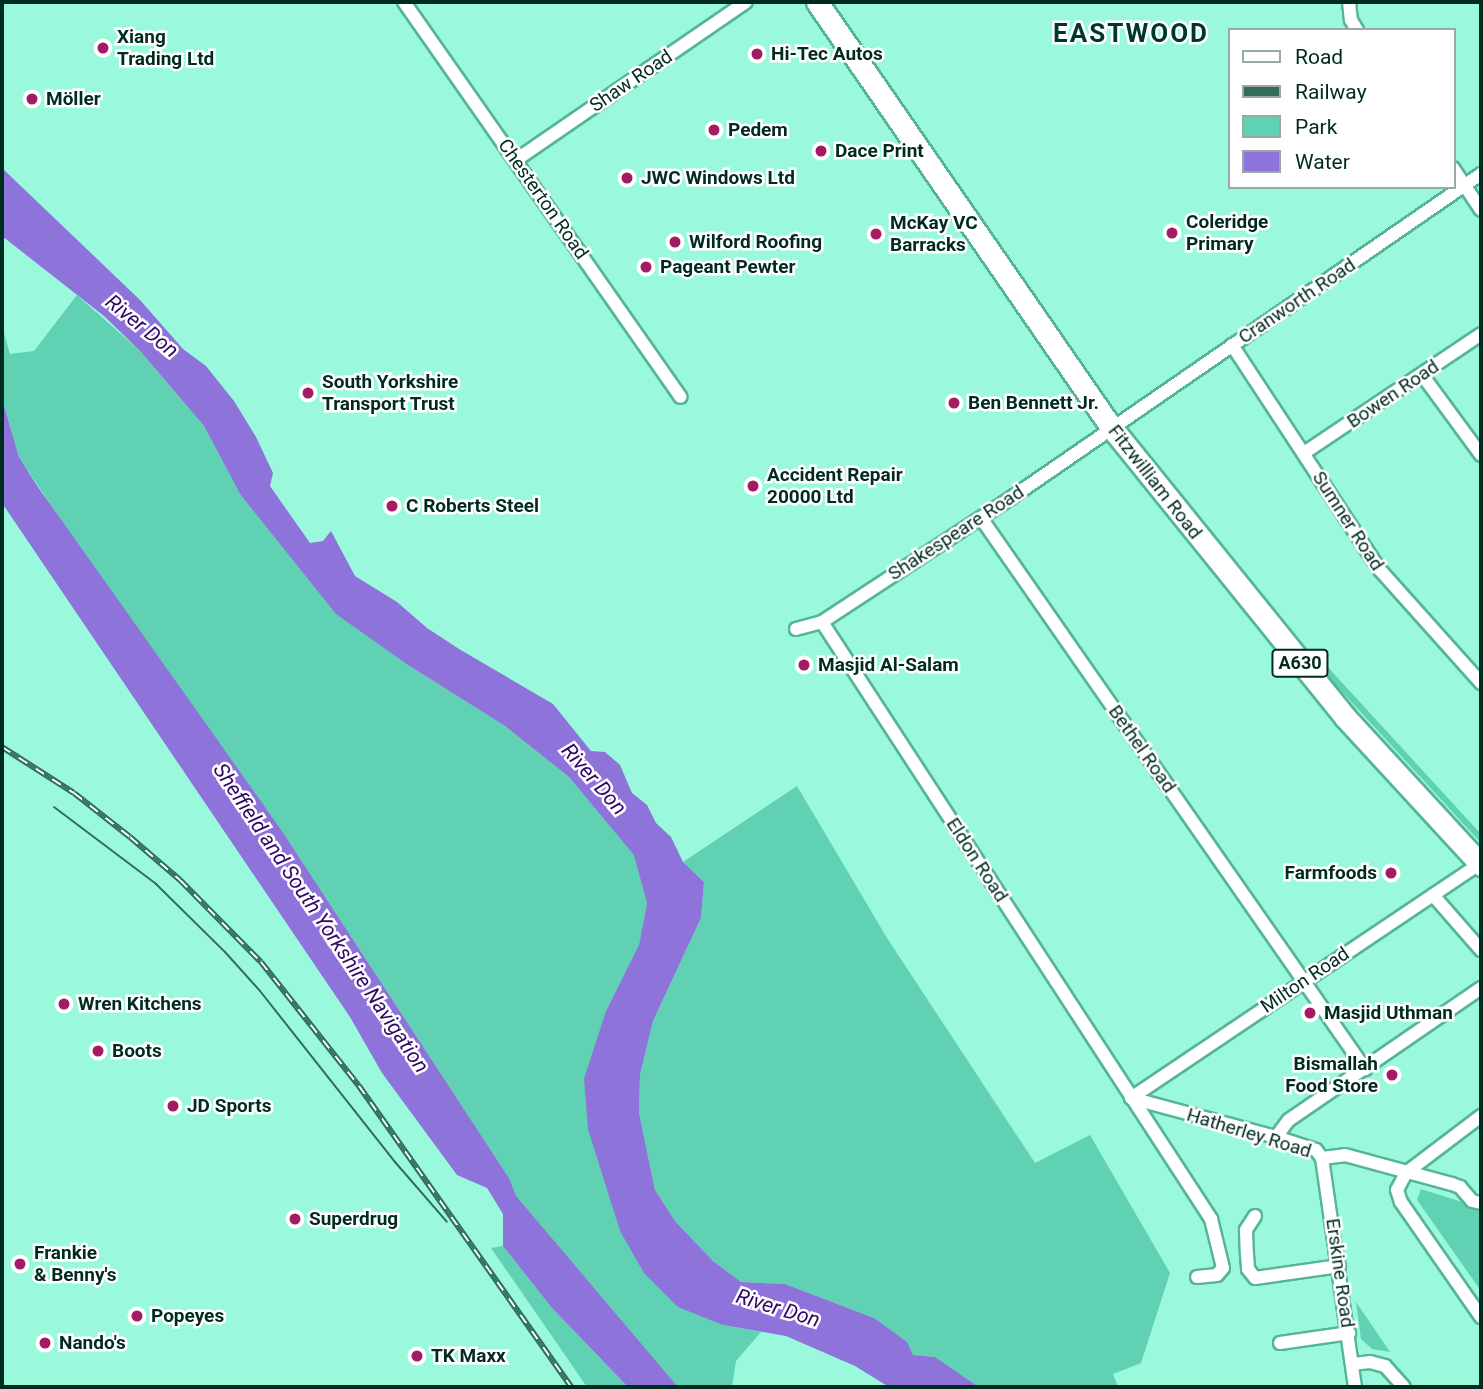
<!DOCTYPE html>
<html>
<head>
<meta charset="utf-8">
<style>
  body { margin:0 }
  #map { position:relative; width:1483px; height:1389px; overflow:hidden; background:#9af8dd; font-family:Roboto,sans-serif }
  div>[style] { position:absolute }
  .green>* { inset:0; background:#60d1b3 }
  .water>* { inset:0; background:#8e73da }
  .roads { filter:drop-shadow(2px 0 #56b49b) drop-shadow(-2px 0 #56b49b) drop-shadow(0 2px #56b49b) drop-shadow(0 -2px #56b49b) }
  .street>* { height:12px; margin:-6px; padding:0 6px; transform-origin:6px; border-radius:6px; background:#fff }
  .primary>* { height:21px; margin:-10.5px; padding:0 10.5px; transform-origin:10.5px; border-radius:10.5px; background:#fff }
  .tram>* { height:2px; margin:-1px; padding:0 1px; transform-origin:1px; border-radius:1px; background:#316c5c }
  .rail>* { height:6px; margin-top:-3px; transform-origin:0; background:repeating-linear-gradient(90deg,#fff 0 10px,#316c5c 0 20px); box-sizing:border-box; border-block:2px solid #316c5c }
  .dots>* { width:19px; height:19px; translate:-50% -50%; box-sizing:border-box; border:4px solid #fff; border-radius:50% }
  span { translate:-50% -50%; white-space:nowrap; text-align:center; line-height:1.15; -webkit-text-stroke:5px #fff; paint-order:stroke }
  .shield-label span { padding:2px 5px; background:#fff; border:2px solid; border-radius:5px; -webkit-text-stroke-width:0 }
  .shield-label { font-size:18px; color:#002b21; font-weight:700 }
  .poi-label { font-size:19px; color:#002b21; font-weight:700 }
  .left { translate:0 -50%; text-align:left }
  .right { translate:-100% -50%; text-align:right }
  .street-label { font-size:19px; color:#002b21 }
  .water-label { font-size:21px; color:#310768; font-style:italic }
  .district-label { font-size:26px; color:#00372c; font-weight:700; letter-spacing:2px }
  .frame { position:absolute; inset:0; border:4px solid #002b21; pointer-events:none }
  .legend { position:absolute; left:1228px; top:28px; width:228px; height:161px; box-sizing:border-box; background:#fff; border:2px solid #99aaa6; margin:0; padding:9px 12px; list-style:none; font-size:21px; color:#002b21 }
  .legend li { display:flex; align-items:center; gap:14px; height:35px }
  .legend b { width:35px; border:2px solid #99aaa6 }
</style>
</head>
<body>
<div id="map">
  <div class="green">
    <i style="clip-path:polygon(77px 295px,141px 352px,204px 426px,240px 494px,408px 665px,505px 726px,569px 777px,635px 855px,647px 903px,639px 946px,606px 1011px,606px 1180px,620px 1231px,723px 1325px,761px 1332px,736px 1361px,732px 1387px,678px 1387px,515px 1196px,509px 1178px,282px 831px,83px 553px,19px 457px,2px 399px,2px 326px,10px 354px,34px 351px)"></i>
    <i style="clip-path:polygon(1313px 651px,1481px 834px,1481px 843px,1322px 670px,1310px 654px)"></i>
    <i style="clip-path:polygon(797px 786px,887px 938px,1035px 1163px,1090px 1135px,1170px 1273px,1141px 1363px,1113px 1374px,1118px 1387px,979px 1387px,935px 1357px,913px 1355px,874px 1318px,785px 1284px,741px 1282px,713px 1261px,675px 1221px,655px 1190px,639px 1113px,640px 1075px,653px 1021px,701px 918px,704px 882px,683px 862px)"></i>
    <i style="clip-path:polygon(1421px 1189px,1481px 1208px,1481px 1291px,1417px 1200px)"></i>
    <i style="clip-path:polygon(503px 1246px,552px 1308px,628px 1387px,587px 1387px,491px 1248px)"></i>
    <i style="clip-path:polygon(1356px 1302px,1390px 1352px,1372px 1349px,1361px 1339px)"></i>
  </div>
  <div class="water">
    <i style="clip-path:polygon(2px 168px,140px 300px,183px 349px,206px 366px,234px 401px,256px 437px,273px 473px,270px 486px,310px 543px,323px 541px,331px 531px,355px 576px,397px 602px,427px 628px,459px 649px,553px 704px,591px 751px,605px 752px,620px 765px,632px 793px,647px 805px,656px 823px,671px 837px,683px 862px,704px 882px,701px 918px,653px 1021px,640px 1075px,639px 1113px,655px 1190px,675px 1221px,713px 1261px,741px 1282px,785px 1284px,874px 1318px,907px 1342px,913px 1355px,935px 1357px,979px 1387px,889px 1387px,855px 1366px,786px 1336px,723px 1325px,678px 1307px,644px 1273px,620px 1231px,588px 1129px,584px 1079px,606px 1011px,639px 945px,647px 903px,634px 855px,569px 777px,505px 726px,408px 665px,336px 614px,240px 494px,204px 426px,141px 352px,104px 316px,2px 236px)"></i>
    <i style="clip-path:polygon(2px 399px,19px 457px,38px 487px,282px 831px,509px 1178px,516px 1196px,678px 1387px,628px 1387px,552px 1308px,503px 1246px,503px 1214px,487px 1188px,457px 1175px,382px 1073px,350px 1017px,2px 503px)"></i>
  </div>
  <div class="roads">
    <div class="street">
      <i style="left:404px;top:2px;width:482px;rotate:55deg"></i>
      <i style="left:1349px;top:2px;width:18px;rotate:84deg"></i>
      <i style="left:1351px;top:20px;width:12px;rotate:59deg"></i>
      <i style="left:516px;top:160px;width:279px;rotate:-34.5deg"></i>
      <i style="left:1453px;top:168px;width:50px;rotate:56.3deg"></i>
      <i style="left:1232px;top:345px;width:269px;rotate:56.7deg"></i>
      <i style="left:1380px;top:570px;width:152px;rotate:48.2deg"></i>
      <i style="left:1423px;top:376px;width:98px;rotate:53.7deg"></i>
      <i style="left:1304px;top:453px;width:213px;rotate:-33.9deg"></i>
      <i style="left:981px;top:518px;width:672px;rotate:55.13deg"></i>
      <i style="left:822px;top:622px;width:713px;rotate:56.91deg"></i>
      <i style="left:1211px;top:1219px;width:50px;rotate:76.2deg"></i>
      <i style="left:1223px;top:1268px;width:9px;rotate:131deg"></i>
      <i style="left:1217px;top:1275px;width:20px;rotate:174deg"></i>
      <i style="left:796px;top:629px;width:27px;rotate:-15deg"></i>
      <i style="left:822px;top:622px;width:226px;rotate:-33.3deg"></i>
      <i style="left:1011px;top:498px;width:571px;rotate:-34.58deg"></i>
      <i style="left:1433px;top:895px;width:73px;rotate:48.9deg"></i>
      <i style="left:1131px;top:1098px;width:422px;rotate:-33.9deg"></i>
      <i style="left:1131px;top:1098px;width:150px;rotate:15.1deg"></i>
      <i style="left:1276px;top:1137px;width:42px;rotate:18deg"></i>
      <i style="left:1316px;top:1150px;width:10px;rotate:53deg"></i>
      <i style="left:1322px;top:1158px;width:23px;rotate:-7deg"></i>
      <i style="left:1345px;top:1155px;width:111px;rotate:15.2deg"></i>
      <i style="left:1452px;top:1184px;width:9px;rotate:21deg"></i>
      <i style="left:1460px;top:1187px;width:18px;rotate:49deg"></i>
      <i style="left:1472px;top:1201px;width:9px;rotate:13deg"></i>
      <i style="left:1481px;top:1116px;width:94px;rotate:142.8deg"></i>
      <i style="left:1406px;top:1173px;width:19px;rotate:118deg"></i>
      <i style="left:1397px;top:1190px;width:13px;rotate:72deg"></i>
      <i style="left:1401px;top:1202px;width:140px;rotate:55.2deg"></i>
      <i style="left:1276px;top:1137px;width:21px;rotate:-53deg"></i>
      <i style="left:1289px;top:1120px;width:233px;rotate:-34.5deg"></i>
      <i style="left:1322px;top:1158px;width:231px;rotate:81.8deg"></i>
      <i style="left:1255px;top:1216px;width:17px;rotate:123deg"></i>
      <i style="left:1246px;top:1230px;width:24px;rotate:88deg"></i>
      <i style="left:1247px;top:1254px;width:15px;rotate:86deg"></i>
      <i style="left:1248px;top:1269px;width:11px;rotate:52deg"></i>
      <i style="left:1255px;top:1278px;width:85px;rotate:-8.1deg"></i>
      <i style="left:1280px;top:1343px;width:70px;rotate:-8.2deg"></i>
      <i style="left:1352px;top:1364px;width:18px;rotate:-6deg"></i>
      <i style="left:1370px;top:1362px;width:16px;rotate:15deg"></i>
      <i style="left:1385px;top:1366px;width:28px;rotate:48deg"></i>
    </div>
    <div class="primary">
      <i style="left:817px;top:2px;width:517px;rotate:55.33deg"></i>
      <i style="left:1111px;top:427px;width:373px;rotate:51.1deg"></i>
      <i style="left:1345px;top:717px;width:201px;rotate:47.4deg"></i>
    </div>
  </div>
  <div class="tram">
    <i style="left:54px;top:807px;width:128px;rotate:37deg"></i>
    <i style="left:156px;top:884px;width:97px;rotate:44.6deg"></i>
    <i style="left:225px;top:952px;width:52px;rotate:48.1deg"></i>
    <i style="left:260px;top:991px;width:218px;rotate:51.7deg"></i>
    <i style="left:395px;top:1162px;width:79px;rotate:49.1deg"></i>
  </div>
  <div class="rail">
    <i style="left:2px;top:747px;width:85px;rotate:32.6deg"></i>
    <i style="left:74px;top:793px;width:71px;rotate:38.2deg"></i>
    <i style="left:130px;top:837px;width:66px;rotate:40.7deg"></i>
    <i style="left:180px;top:880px;width:115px;rotate:45.4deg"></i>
    <i style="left:261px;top:962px;width:158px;rotate:51.7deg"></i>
    <i style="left:359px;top:1086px;width:368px;rotate:54.8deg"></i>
  </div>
  <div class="dots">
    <i style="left:103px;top:48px;background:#a31b65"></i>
    <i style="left:757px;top:54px;background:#a31b65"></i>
    <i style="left:32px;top:99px;background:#a31b65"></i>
    <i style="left:714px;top:130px;background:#a31b65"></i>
    <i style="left:821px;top:151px;background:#a31b65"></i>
    <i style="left:627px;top:178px;background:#a31b65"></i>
    <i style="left:1172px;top:233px;background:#a31b65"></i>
    <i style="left:876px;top:234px;background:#a31b65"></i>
    <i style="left:675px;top:242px;background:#a31b65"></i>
    <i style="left:646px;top:267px;background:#a31b65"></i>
    <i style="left:308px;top:393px;background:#a31b65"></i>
    <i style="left:954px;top:403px;background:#a31b65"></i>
    <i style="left:753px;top:486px;background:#a31b65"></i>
    <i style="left:392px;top:506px;background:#a31b65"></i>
    <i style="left:804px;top:665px;background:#a31b65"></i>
    <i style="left:1391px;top:873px;background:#a31b65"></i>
    <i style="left:64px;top:1004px;background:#a31b65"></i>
    <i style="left:1310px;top:1013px;background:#a31b65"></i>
    <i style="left:98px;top:1051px;background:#a31b65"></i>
    <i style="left:1392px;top:1075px;background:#a31b65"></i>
    <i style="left:173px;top:1106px;background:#a31b65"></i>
    <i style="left:295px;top:1219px;background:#a31b65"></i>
    <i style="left:20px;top:1264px;background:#a31b65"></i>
    <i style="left:137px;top:1316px;background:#a31b65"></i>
    <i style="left:45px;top:1343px;background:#a31b65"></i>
    <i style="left:417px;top:1356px;background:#a31b65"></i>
  </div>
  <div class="shield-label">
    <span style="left:1300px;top:663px">A630</span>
  </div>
  <div class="poi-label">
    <span class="left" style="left:117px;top:48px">Xiang<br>Trading Ltd</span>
    <span class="left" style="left:771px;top:54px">Hi-Tec Autos</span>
    <span class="left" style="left:46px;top:99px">Möller</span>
    <span class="left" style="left:728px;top:130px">Pedem</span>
    <span class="left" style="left:835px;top:151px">Dace Print</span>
    <span class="left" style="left:641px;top:178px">JWC Windows Ltd</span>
    <span class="left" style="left:1186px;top:233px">Coleridge<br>Primary</span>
    <span class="left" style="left:890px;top:234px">McKay VC<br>Barracks</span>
    <span class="left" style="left:689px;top:242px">Wilford Roofing</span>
    <span class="left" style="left:660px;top:267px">Pageant Pewter</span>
    <span class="left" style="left:322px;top:393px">South Yorkshire<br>Transport Trust</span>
    <span class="left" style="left:968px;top:403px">Ben Bennett Jr.</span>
    <span class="left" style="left:767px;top:486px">Accident Repair<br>20000 Ltd</span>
    <span class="left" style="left:406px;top:506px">C Roberts Steel</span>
    <span class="left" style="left:818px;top:665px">Masjid Al-Salam</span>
    <span class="right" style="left:1377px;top:873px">Farmfoods</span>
    <span class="left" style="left:78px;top:1004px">Wren Kitchens</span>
    <span class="left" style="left:1324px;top:1013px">Masjid Uthman</span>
    <span class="left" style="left:112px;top:1051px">Boots</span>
    <span class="right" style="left:1378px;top:1075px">Bismallah<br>Food Store</span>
    <span class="left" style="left:187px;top:1106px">JD Sports</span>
    <span class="left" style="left:309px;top:1219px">Superdrug</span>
    <span class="left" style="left:34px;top:1264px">Frankie<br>&amp; Benny's</span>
    <span class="left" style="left:151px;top:1316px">Popeyes</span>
    <span class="left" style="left:59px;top:1343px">Nando's</span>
    <span class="left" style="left:431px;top:1356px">TK Maxx</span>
  </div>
  <div class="street-label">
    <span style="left:631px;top:81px;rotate:-34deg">Shaw Road</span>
    <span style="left:543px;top:199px;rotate:55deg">Chesterton Road</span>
    <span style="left:1297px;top:301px;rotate:-34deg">Cranworth Road</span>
    <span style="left:1393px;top:394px;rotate:-34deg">Bowen Road</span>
    <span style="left:1155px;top:482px;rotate:52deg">Fitzwilliam Road</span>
    <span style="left:1348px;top:521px;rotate:57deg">Sumner Road</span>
    <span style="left:956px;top:533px;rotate:-33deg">Shakespeare Road</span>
    <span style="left:1142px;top:749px;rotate:55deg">Bethel Road</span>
    <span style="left:977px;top:860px;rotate:57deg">Eldon Road</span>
    <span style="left:1305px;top:980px;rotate:-34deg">Milton Road</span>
    <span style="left:1249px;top:1133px;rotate:17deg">Hatherley Road</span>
    <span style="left:1340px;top:1273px;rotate:82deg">Erskine Road</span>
  </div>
  <div class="water-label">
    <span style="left:142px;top:326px;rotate:39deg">River Don</span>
    <span style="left:594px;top:779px;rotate:49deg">River Don</span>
    <span style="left:321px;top:918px;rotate:56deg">Sheffield and South Yorkshire Navigation</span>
    <span style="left:778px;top:1308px;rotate:17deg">River Don</span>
  </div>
  <div class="district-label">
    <span style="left:1131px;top:34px">EASTWOOD</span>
  </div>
  <div class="frame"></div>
  <ul class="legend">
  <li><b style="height:9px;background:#fff"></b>Road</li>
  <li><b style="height:9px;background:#316c5c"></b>Railway</li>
  <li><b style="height:19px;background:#60d1b3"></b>Park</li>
  <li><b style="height:19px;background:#8e73da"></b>Water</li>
  </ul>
</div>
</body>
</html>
